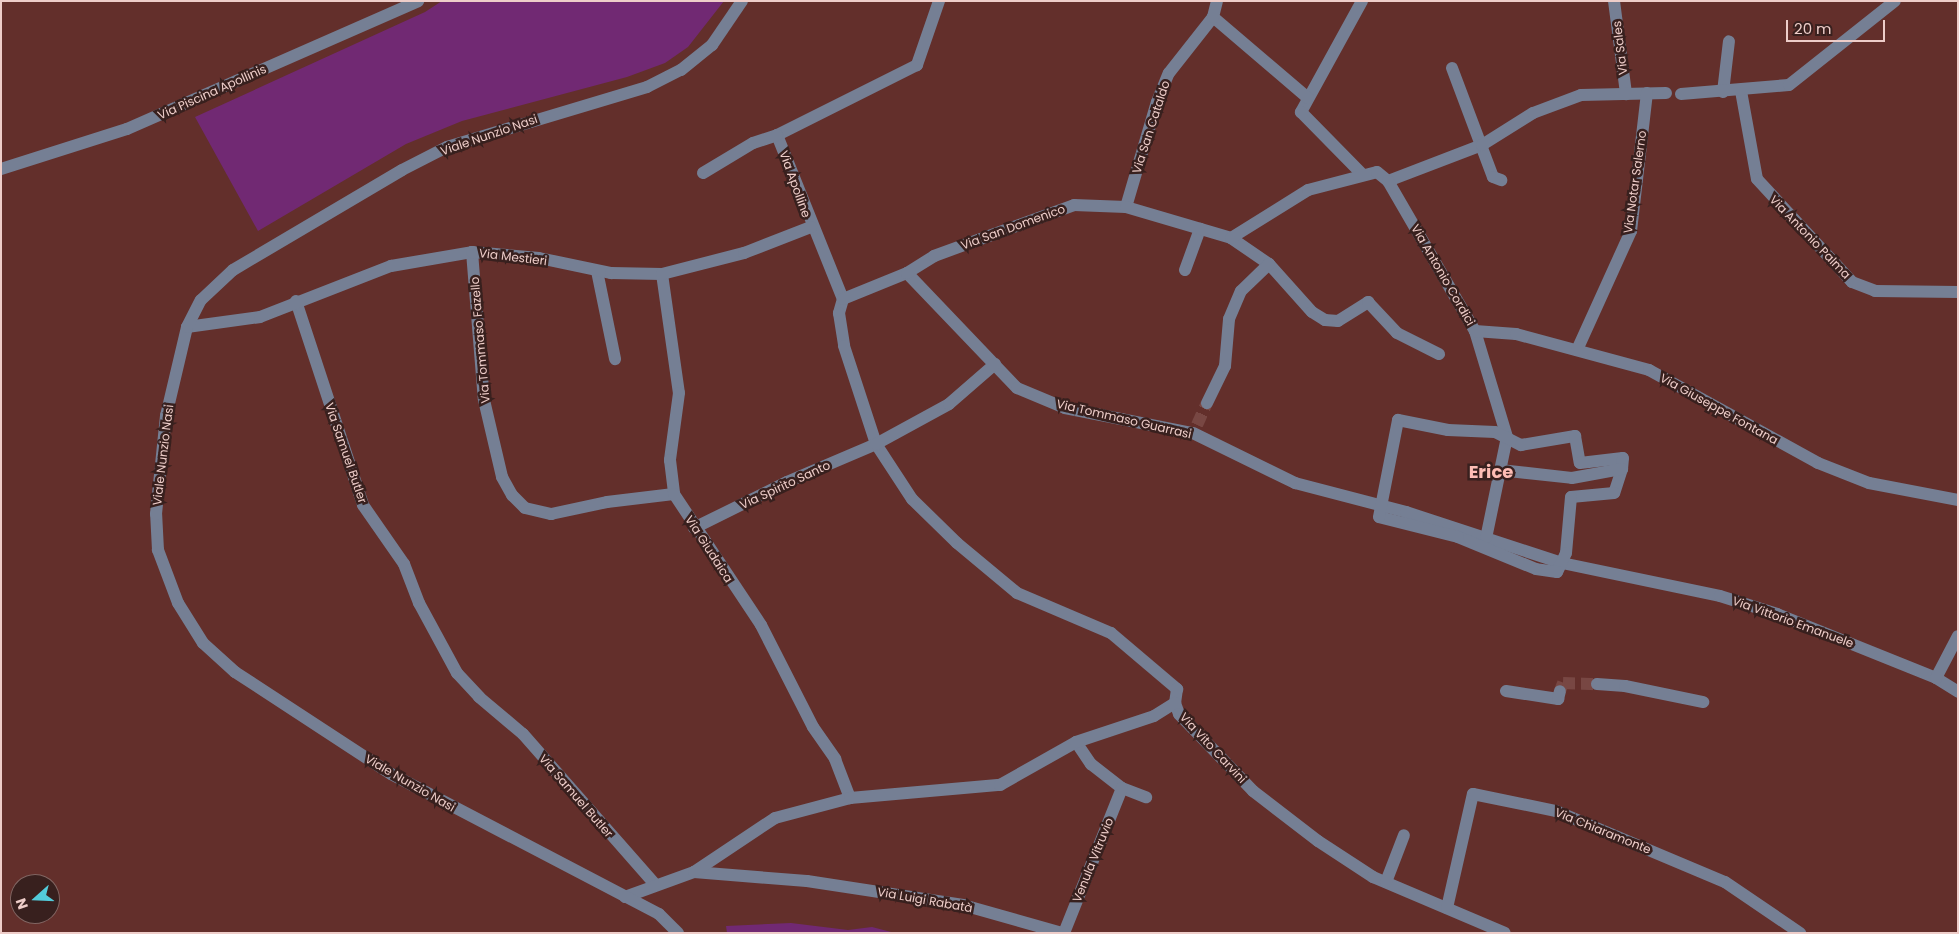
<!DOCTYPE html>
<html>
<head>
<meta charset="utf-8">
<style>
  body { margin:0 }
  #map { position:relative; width:1959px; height:934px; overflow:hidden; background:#632f2b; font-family:Poppins,sans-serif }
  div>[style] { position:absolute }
  .green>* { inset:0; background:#712973 }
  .minor-tunnel>* { height:12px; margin-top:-6px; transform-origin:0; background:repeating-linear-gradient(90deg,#784743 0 12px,transparent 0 18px) }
  .minor>* { height:12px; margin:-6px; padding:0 6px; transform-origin:6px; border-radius:6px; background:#757f94 }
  span { translate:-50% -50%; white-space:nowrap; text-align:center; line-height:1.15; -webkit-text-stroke:5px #38201e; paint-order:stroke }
  .street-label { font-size:12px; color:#eecdc9 }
  .district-label { font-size:18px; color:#febdb5; font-weight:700 }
  .frame { position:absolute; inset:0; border:2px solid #eecdc9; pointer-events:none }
  .north { position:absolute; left:10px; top:874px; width:50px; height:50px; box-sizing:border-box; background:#38201e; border:1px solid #816562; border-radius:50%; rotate:250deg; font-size:14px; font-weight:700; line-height:20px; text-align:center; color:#eecdc9 }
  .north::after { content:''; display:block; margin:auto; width:18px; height:22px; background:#53cbda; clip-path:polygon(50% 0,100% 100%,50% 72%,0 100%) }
  .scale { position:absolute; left:1786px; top:20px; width:99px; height:22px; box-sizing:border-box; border:2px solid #eecdc9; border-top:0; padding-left:6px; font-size:15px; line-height:18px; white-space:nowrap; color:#eecdc9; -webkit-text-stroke:4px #38201e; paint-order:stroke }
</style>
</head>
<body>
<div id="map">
  <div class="green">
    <i style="clip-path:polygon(442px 1px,724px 1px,688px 47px,665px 63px,627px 77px,462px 121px,406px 144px,258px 231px,195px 117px,425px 12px)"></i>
    <i style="clip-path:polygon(791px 923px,848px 930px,872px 927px,895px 933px,727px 933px,726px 926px)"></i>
  </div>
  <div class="minor-tunnel">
    <i style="left:1197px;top:425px;width:24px;rotate:-66deg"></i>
    <i style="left:1560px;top:691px;width:9px;rotate:-69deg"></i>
    <i style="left:1563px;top:683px;width:34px;rotate:2deg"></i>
  </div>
  <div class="minor">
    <i style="left:939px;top:1px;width:68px;rotate:109deg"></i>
    <i style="left:917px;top:65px;width:157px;rotate:153.4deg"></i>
    <i style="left:777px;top:135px;width:177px;rotate:68.1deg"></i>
    <i style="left:843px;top:299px;width:15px;rotate:106deg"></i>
    <i style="left:839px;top:313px;width:33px;rotate:81deg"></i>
    <i style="left:844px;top:346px;width:103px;rotate:71.9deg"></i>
    <i style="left:876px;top:444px;width:66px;rotate:56.8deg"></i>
    <i style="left:912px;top:499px;width:63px;rotate:44.4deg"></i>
    <i style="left:957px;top:543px;width:78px;rotate:39.8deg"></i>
    <i style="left:1017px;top:593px;width:102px;rotate:23.1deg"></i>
    <i style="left:1111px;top:633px;width:87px;rotate:40.3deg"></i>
    <i style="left:1177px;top:689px;width:14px;rotate:98deg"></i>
    <i style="left:1175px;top:703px;width:12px;rotate:70deg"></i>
    <i style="left:1179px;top:714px;width:107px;rotate:46.1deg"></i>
    <i style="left:1253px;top:791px;width:82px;rotate:37.6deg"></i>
    <i style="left:1318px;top:841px;width:66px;rotate:33.2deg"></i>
    <i style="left:1373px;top:877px;width:143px;rotate:23deg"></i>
    <i style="left:1362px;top:1px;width:127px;rotate:118.8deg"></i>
    <i style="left:1301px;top:112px;width:88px;rotate:45.5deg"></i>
    <i style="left:1614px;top:1px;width:94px;rotate:82.6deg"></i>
    <i style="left:1213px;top:17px;width:125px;rotate:40.5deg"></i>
    <i style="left:1452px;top:68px;width:116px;rotate:69.4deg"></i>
    <i style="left:1493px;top:177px;width:9px;rotate:21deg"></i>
    <i style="left:1741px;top:91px;width:89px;rotate:79.7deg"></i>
    <i style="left:1757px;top:179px;width:140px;rotate:47.3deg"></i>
    <i style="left:1852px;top:282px;width:25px;rotate:21deg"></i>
    <i style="left:1875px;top:291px;width:83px;rotate:0.7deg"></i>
    <i style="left:1723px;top:92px;width:51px;rotate:-83.3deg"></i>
    <i style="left:1681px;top:94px;width:108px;rotate:-4.8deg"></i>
    <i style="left:1789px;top:85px;width:135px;rotate:-38.4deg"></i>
    <i style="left:1px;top:169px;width:132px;rotate:-17.6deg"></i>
    <i style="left:127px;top:129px;width:318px;rotate:-23.7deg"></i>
    <i style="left:703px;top:173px;width:58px;rotate:-31deg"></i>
    <i style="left:753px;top:143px;width:25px;rotate:-18deg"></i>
    <i style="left:1388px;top:181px;width:101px;rotate:-21deg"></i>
    <i style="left:1482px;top:145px;width:60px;rotate:-32.1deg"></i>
    <i style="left:1533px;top:113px;width:51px;rotate:-20.6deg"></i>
    <i style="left:1581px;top:95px;width:85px;rotate:-1.3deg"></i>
    <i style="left:1126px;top:207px;width:109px;rotate:-73.6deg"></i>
    <i style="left:1157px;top:102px;width:31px;rotate:-68deg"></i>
    <i style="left:1169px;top:73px;width:71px;rotate:-51.8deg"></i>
    <i style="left:1213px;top:17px;width:16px;rotate:-76deg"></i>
    <i style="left:1231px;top:238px;width:46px;rotate:34.4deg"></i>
    <i style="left:1269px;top:264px;width:64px;rotate:48.1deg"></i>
    <i style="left:1312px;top:312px;width:15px;rotate:32deg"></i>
    <i style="left:1325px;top:320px;width:13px;rotate:4deg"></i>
    <i style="left:1338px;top:321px;width:36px;rotate:-32deg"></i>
    <i style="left:1368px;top:302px;width:42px;rotate:46.9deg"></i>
    <i style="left:1397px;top:333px;width:47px;rotate:26.6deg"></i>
    <i style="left:472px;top:252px;width:148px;rotate:85.4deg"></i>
    <i style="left:484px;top:400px;width:79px;rotate:76.8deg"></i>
    <i style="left:502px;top:477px;width:21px;rotate:61deg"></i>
    <i style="left:512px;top:495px;width:18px;rotate:45deg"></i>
    <i style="left:525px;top:508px;width:27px;rotate:13deg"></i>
    <i style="left:551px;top:514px;width:57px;rotate:-12.1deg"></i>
    <i style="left:607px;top:502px;width:67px;rotate:-6.8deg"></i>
    <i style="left:1185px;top:270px;width:44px;rotate:-69.9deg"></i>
    <i style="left:597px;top:271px;width:90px;rotate:78.4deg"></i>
    <i style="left:907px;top:273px;width:159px;rotate:46.3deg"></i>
    <i style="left:1017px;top:388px;width:52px;rotate:22.6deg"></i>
    <i style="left:1065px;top:408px;width:130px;rotate:11.1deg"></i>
    <i style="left:1193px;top:433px;width:114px;rotate:26.1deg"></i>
    <i style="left:1295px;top:483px;width:115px;rotate:14.6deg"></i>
    <i style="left:1406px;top:512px;width:164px;rotate:18.1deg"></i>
    <i style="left:1562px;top:563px;width:161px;rotate:11.8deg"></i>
    <i style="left:1720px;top:596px;width:60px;rotate:17.5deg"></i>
    <i style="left:1777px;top:614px;width:171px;rotate:21.9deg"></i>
    <i style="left:1936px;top:678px;width:26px;rotate:32deg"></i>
    <i style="left:662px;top:274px;width:120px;rotate:81.9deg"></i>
    <i style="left:679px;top:393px;width:68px;rotate:97.7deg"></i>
    <i style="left:670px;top:460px;width:34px;rotate:83deg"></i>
    <i style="left:674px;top:494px;width:157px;rotate:56.4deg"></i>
    <i style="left:761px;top:625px;width:114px;rotate:63deg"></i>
    <i style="left:813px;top:727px;width:39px;rotate:55deg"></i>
    <i style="left:835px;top:759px;width:42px;rotate:69deg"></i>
    <i style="left:843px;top:299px;width:69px;rotate:-22.1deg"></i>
    <i style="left:907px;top:273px;width:32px;rotate:-32deg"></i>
    <i style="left:934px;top:256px;width:149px;rotate:-20deg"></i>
    <i style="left:1074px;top:205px;width:52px;rotate:2.2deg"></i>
    <i style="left:1126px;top:207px;width:109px;rotate:16.4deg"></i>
    <i style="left:1231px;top:238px;width:91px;rotate:-31.9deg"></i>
    <i style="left:1308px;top:190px;width:71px;rotate:-14.6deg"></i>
    <i style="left:1377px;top:172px;width:14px;rotate:39deg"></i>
    <i style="left:1388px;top:181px;width:173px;rotate:59.9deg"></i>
    <i style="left:1475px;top:331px;width:111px;rotate:73.2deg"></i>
    <i style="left:1507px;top:437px;width:103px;rotate:101.7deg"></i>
    <i style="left:296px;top:301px;width:215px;rotate:71.8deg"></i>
    <i style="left:363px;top:505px;width:72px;rotate:55.2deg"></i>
    <i style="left:404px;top:564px;width:42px;rotate:69deg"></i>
    <i style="left:419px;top:603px;width:80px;rotate:61.5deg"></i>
    <i style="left:457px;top:673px;width:33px;rotate:47deg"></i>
    <i style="left:479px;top:697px;width:57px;rotate:40.1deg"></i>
    <i style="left:523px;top:734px;width:200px;rotate:48.7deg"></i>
    <i style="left:187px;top:327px;width:74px;rotate:-7.8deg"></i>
    <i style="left:260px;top:317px;width:141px;rotate:-21.3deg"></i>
    <i style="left:391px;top:266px;width:82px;rotate:-9.8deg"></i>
    <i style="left:472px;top:252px;width:67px;rotate:5.1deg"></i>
    <i style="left:539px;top:258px;width:74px;rotate:11.8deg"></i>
    <i style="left:611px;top:273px;width:51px;rotate:1.1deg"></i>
    <i style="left:662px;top:274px;width:85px;rotate:-14.4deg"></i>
    <i style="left:744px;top:253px;width:72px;rotate:-21.2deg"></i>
    <i style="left:1475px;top:331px;width:41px;rotate:4.2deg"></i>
    <i style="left:1516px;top:334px;width:138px;rotate:15.1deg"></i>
    <i style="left:1649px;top:370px;width:193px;rotate:28.8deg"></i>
    <i style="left:1818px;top:463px;width:55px;rotate:21.4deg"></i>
    <i style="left:1869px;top:483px;width:91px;rotate:10.8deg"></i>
    <i style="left:1577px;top:350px;width:131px;rotate:-65.6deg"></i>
    <i style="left:1631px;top:231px;width:139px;rotate:-83.4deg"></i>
    <i style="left:1207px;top:403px;width:41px;rotate:-64.1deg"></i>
    <i style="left:1225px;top:366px;width:47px;rotate:-85.1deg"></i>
    <i style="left:1229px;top:319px;width:30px;rotate:-67deg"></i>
    <i style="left:1241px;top:291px;width:39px;rotate:-44deg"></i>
    <i style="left:1398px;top:420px;width:51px;rotate:11.3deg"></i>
    <i style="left:1448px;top:430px;width:47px;rotate:2.4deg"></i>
    <i style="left:1495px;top:432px;width:29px;rotate:27deg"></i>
    <i style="left:1521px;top:445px;width:55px;rotate:-9.5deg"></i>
    <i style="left:1575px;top:436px;width:27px;rotate:80deg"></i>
    <i style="left:1580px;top:463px;width:43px;rotate:-6.6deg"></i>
    <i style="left:1623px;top:458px;width:11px;rotate:95deg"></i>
    <i style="left:1622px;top:469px;width:25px;rotate:108deg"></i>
    <i style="left:1614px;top:493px;width:43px;rotate:174.7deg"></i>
    <i style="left:1571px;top:497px;width:56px;rotate:95.1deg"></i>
    <i style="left:1566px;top:553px;width:21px;rotate:115deg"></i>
    <i style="left:1557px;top:572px;width:21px;rotate:-172deg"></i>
    <i style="left:1536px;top:569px;width:84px;rotate:-157.7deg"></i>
    <i style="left:1458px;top:537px;width:81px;rotate:-165.8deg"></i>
    <i style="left:1379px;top:517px;width:99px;rotate:-78.9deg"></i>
    <i style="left:1500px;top:470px;width:72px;rotate:6.3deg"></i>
    <i style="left:1572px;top:478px;width:51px;rotate:-10.2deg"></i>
    <i style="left:694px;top:528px;width:104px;rotate:-26.3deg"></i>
    <i style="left:787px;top:482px;width:97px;rotate:-23.1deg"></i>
    <i style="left:876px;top:444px;width:83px;rotate:-28.7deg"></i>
    <i style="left:949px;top:404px;width:61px;rotate:-41deg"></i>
    <i style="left:1936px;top:678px;width:47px;rotate:-62.4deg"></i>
    <i style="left:1597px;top:684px;width:28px;rotate:4deg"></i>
    <i style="left:1625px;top:686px;width:80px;rotate:11.6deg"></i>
    <i style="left:1506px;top:691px;width:53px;rotate:8.7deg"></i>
    <i style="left:1558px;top:699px;width:8px;rotate:-76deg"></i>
    <i style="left:1076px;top:742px;width:27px;rotate:56deg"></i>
    <i style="left:1091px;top:764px;width:39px;rotate:38deg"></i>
    <i style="left:1122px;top:788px;width:26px;rotate:21deg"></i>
    <i style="left:694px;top:872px;width:113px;rotate:4.6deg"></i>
    <i style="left:807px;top:881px;width:158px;rotate:8.7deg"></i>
    <i style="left:963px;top:905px;width:103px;rotate:15.8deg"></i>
    <i style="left:1386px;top:882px;width:50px;rotate:-69deg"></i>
    <i style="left:625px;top:897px;width:73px;rotate:-19.9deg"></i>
    <i style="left:694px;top:872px;width:97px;rotate:-33.7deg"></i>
    <i style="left:775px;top:818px;width:78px;rotate:-14.9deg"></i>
    <i style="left:850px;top:798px;width:151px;rotate:-5deg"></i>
    <i style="left:1000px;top:785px;width:87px;rotate:-29.5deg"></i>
    <i style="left:1076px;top:742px;width:82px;rotate:-18.4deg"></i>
    <i style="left:1154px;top:716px;width:25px;rotate:-32deg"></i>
    <i style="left:1447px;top:908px;width:117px;rotate:-77.2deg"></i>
    <i style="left:1473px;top:794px;width:85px;rotate:11.6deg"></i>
    <i style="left:1556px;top:811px;width:183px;rotate:22.8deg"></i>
    <i style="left:1725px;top:882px;width:91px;rotate:34.2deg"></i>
    <i style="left:678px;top:933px;width:27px;rotate:-135deg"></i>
    <i style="left:659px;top:914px;width:302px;rotate:-152.4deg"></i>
    <i style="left:391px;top:774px;width:186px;rotate:-146.8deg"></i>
    <i style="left:235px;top:672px;width:43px;rotate:-137.8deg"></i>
    <i style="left:203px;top:643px;width:47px;rotate:-122deg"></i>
    <i style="left:178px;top:603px;width:57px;rotate:-110.7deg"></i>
    <i style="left:158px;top:550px;width:36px;rotate:-93deg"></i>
    <i style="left:156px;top:514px;width:99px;rotate:-84.2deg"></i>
    <i style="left:166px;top:416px;width:91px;rotate:-76.7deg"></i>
    <i style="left:187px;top:327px;width:30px;rotate:-63deg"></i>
    <i style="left:201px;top:300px;width:44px;rotate:-43.2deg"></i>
    <i style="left:233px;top:270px;width:196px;rotate:-30.6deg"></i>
    <i style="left:402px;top:170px;width:51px;rotate:-27.1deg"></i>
    <i style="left:447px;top:147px;width:209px;rotate:-16.7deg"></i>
    <i style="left:647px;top:87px;width:38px;rotate:-27deg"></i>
    <i style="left:681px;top:70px;width:40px;rotate:-39deg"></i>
    <i style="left:712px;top:45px;width:53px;rotate:-55.7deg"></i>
    <i style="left:1064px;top:933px;width:156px;rotate:-68.2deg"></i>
  </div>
  <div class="street-label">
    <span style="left:1620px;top:48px;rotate:-97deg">Via Sales</span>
    <span style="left:212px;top:92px;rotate:-24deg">Via Piscina Apollinis</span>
    <span style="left:1151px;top:127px;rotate:-72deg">Via San Cataldo</span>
    <span style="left:489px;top:135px;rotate:-19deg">Viale Nunzio Nasi</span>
    <span style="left:1635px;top:182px;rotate:-82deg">Via Notar Salerno</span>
    <span style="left:795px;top:184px;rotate:70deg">Via Apolline</span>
    <span style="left:1013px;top:227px;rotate:-20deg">Via San Domenico</span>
    <span style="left:1810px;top:237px;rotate:46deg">Via Antonio Palma</span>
    <span style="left:513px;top:257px;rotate:7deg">Via Mestieri</span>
    <span style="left:1443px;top:275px;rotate:60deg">Via Antonio Cordici</span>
    <span style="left:480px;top:340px;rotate:-95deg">Via Tommaso Fazello</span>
    <span style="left:1719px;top:409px;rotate:29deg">Via Giuseppe Fontana</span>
    <span style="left:1124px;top:419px;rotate:13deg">Via Tommaso Guarrasi</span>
    <span style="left:346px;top:453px;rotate:71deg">Via Samuel Butler</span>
    <span style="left:163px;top:455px;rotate:-83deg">Viale Nunzio Nasi</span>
    <span style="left:785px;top:485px;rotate:-25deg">Via Spirito Santo</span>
    <span style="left:709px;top:549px;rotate:57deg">Via Giudaica</span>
    <span style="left:1793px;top:622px;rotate:20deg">Via Vittorio Emanuele</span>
    <span style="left:1213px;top:748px;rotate:47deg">Via Vito Carvini</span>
    <span style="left:410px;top:783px;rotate:30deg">Viale Nunzio Nasi</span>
    <span style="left:576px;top:796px;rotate:49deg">Via Samuel Butler</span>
    <span style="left:1603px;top:831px;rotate:22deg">Via Chiaramonte</span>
    <span style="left:1093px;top:860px;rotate:-68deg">Venula Vitruvio</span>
    <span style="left:925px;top:900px;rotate:10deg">Via Luigi Rabatà</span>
  </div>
  <div class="district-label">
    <span style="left:1491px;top:472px">Erice</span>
  </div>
  <div class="frame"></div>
  <div class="north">N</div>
  <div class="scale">20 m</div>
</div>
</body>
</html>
